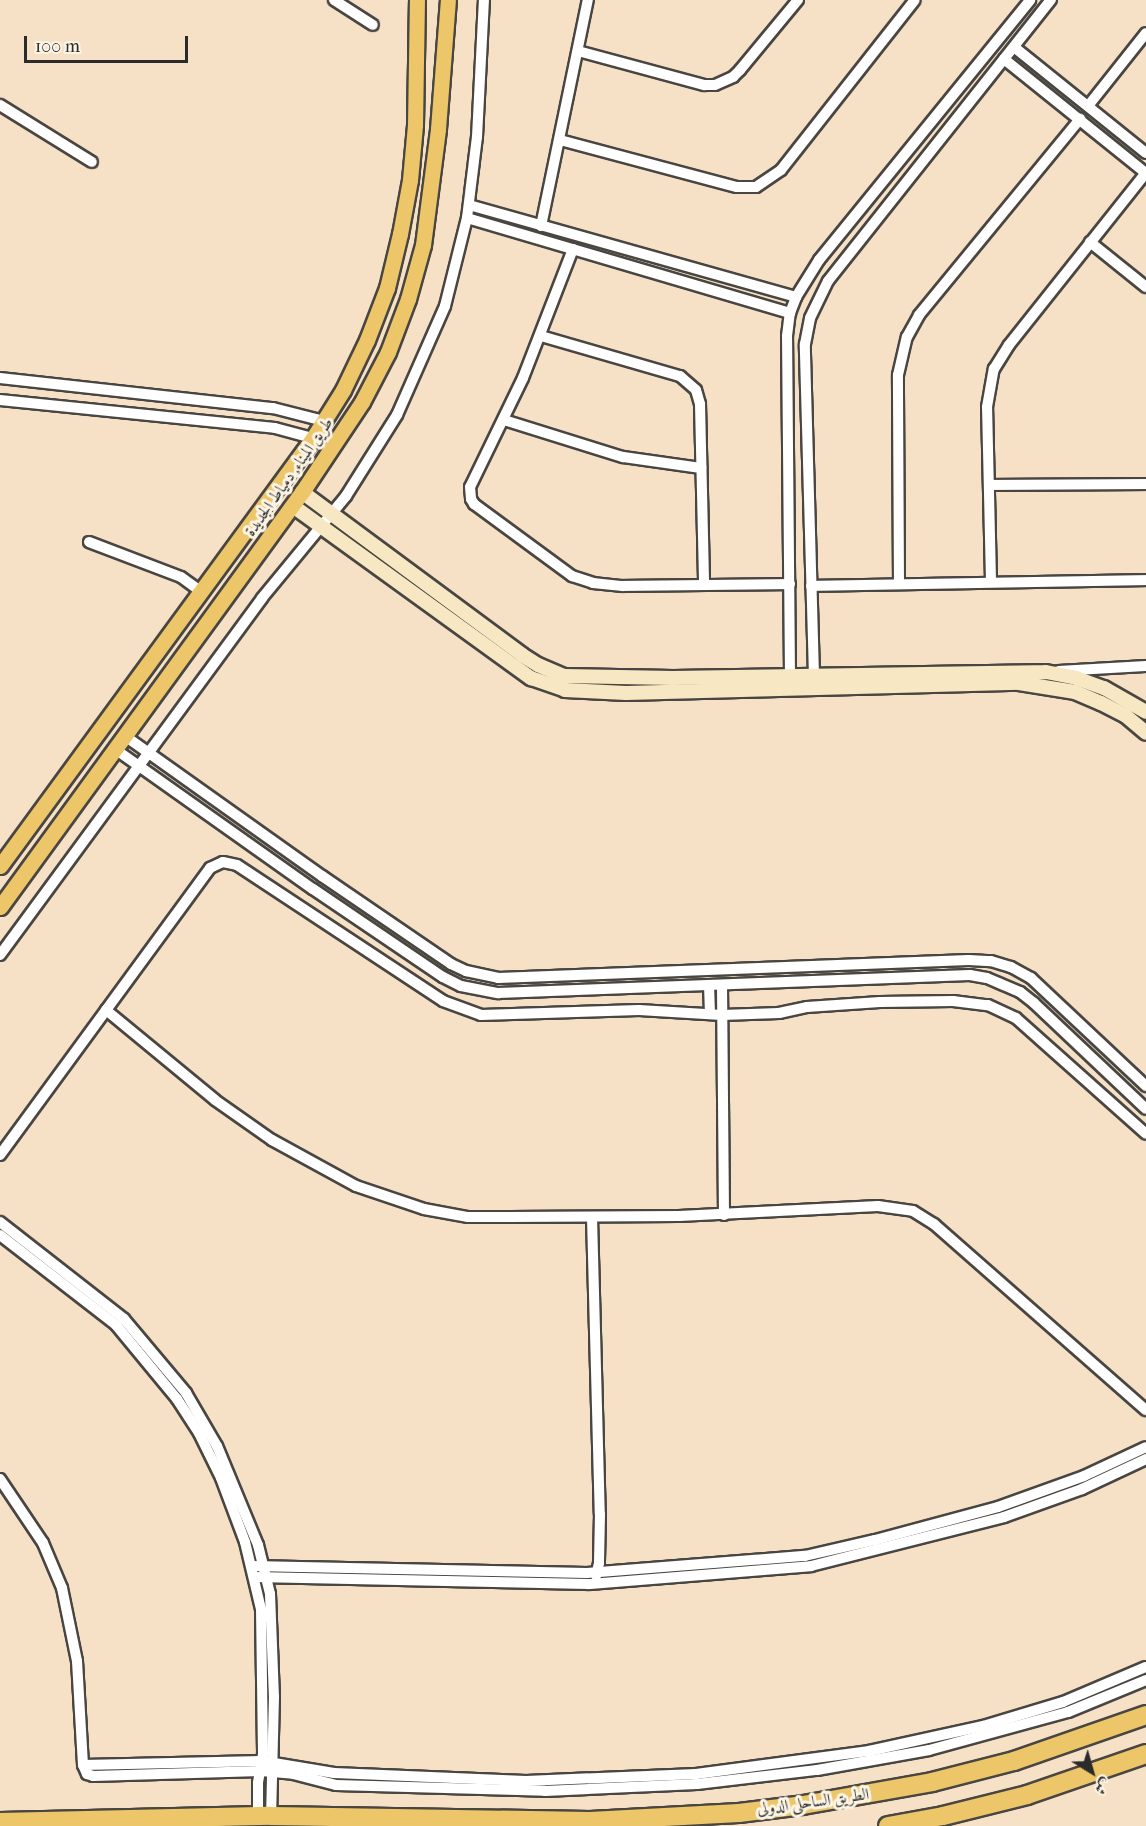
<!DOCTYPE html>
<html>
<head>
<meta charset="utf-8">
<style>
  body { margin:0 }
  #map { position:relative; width:1146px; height:1826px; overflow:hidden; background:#f6e1c7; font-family:"IM FELL French Canon",Amiri,serif }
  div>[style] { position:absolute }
  .roads { filter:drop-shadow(2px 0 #494642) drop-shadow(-2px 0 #494642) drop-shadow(0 2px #494642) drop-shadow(0 -2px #494642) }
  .street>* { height:10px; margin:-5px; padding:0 5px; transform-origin:5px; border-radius:5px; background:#fff }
  .secondary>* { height:14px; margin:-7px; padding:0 7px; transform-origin:7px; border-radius:7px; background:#f7e8c3 }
  .primary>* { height:15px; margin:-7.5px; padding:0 7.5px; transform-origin:7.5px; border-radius:7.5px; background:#ecc669 }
  .highway>* { height:18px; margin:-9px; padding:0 9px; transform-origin:9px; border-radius:9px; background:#ecc669 }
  span { translate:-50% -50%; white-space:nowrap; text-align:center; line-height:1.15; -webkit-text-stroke:6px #fcf5e5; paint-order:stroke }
  .street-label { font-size:16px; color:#2b2b2b }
  .north { position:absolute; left:1062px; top:1742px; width:60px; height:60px; -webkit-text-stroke:4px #fcf5e5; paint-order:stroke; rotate:143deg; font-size:16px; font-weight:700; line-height:24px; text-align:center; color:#2b2b2b }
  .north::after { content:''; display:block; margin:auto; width:21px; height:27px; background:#2b2b2b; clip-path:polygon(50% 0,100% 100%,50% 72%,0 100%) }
  .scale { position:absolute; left:24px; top:36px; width:164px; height:27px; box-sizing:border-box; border:3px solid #2b2b2b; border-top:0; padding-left:8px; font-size:18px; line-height:21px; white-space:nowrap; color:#2b2b2b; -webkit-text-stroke:4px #fcf5e5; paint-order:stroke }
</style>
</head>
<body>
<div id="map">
  <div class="roads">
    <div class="street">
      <i style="left:334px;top:0;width:46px;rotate:32.7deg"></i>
      <i style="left:1014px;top:47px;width:169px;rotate:38.8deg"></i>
      <i style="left:578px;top:51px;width:131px;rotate:15.1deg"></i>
      <i style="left:704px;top:85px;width:11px"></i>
      <i style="left:715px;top:85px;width:20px;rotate:-24deg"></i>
      <i style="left:733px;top:77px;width:10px;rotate:-45deg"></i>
      <i style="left:740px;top:70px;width:91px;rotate:-50.4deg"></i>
      <i style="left:1004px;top:59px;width:182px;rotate:38.8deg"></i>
      <i style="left:0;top:105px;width:108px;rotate:31.8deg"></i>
      <i style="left:1088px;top:106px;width:93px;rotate:-51.5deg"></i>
      <i style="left:560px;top:140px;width:183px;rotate:14.9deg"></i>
      <i style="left:737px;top:187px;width:19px"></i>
      <i style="left:756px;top:187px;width:30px;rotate:-34deg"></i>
      <i style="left:781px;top:170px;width:216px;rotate:-51.8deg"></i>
      <i style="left:469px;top:205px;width:340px;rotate:15.7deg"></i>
      <i style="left:467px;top:218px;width:337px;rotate:16.4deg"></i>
      <i style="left:541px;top:226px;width:231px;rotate:-78.3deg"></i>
      <i style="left:1090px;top:242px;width:72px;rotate:38.8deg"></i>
      <i style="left:573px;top:249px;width:138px;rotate:111.2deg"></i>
      <i style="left:523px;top:378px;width:121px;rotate:115.9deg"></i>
      <i style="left:470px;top:487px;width:12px;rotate:85deg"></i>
      <i style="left:471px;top:499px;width:6px;rotate:59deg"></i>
      <i style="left:474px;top:504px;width:122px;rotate:36.3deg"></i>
      <i style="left:572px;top:576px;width:22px;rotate:18deg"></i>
      <i style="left:593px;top:583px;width:30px;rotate:6deg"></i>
      <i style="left:623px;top:586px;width:167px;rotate:-0.7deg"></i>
      <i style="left:541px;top:336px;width:145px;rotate:16.1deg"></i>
      <i style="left:680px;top:376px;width:21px;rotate:41deg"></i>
      <i style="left:696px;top:390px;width:15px;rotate:74deg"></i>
      <i style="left:700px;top:404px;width:181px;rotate:88.7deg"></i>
      <i style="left:0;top:378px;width:275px;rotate:6.3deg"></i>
      <i style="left:273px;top:408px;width:53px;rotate:14.3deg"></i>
      <i style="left:0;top:400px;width:276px;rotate:5.8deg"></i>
      <i style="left:275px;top:428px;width:39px;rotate:15deg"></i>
      <i style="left:504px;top:420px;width:125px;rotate:17.3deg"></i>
      <i style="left:623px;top:457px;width:79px;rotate:8deg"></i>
      <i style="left:989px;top:485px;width:157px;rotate:-0.4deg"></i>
      <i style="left:89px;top:542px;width:98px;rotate:20.8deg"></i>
      <i style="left:181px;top:577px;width:24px;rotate:36deg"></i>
      <i style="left:991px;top:581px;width:174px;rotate:-91.3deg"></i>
      <i style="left:987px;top:407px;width:39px;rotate:-80deg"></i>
      <i style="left:994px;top:369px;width:28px;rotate:-58deg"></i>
      <i style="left:1009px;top:345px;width:220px;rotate:-51.5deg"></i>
      <i style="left:899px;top:583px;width:208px;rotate:-90.3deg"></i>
      <i style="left:898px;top:375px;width:39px;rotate:-77deg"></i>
      <i style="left:907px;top:337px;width:25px;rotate:-61deg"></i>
      <i style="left:919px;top:315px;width:254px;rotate:-50.6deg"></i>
      <i style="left:811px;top:586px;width:335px;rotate:-1deg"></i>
      <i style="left:1059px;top:671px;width:87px;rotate:-3.3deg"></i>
      <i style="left:790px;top:676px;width:340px;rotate:-90.5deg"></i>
      <i style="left:787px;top:336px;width:23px;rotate:-83deg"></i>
      <i style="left:790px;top:313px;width:17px;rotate:-69deg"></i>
      <i style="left:796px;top:297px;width:44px;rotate:-58.1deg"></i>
      <i style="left:819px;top:260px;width:335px;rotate:-50.9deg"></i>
      <i style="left:814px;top:676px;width:332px;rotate:-91.6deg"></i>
      <i style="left:805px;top:344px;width:26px;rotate:-79deg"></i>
      <i style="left:810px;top:318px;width:41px;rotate:-64.1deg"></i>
      <i style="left:828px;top:281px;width:359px;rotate:-51.6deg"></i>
      <i style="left:125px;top:736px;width:242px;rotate:35.4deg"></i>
      <i style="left:322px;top:876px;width:156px;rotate:34.3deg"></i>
      <i style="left:451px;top:964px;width:17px;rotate:25deg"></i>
      <i style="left:466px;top:971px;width:33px;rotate:12deg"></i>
      <i style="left:498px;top:978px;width:471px;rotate:-2.2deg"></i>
      <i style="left:969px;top:960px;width:22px;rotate:3deg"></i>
      <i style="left:991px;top:961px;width:21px;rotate:17deg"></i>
      <i style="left:1011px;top:967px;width:23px;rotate:29deg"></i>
      <i style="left:1031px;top:978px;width:158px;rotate:43.2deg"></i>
      <i style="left:115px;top:749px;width:242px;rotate:35.3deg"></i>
      <i style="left:313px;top:889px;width:157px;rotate:34.1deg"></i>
      <i style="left:443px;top:977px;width:20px;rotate:27deg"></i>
      <i style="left:461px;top:986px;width:38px;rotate:11deg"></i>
      <i style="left:498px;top:993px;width:472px;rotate:-2.2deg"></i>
      <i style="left:970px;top:975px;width:17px;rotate:10deg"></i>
      <i style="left:987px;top:978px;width:36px;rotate:23deg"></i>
      <i style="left:1020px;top:992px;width:18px;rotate:38deg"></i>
      <i style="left:1034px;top:1003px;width:154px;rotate:43.4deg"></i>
      <i style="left:0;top:955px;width:443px;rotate:-53.7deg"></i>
      <i style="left:262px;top:598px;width:132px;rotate:-50.5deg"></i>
      <i style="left:346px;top:496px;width:96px;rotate:-57.8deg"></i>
      <i style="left:397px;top:415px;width:119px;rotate:-66.2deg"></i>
      <i style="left:445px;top:306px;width:91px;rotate:-76deg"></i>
      <i style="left:467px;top:218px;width:82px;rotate:-83deg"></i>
      <i style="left:477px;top:137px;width:137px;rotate:-87.1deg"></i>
      <i style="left:709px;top:985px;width:29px;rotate:88deg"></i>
      <i style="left:722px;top:985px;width:230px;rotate:89.5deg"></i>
      <i style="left:106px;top:1010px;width:141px;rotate:39.5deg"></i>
      <i style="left:215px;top:1100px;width:70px;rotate:35.1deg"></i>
      <i style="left:272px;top:1140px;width:96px;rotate:28.7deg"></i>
      <i style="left:356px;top:1186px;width:72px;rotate:18.7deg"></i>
      <i style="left:424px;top:1209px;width:45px;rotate:10.3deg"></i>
      <i style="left:468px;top:1217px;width:42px"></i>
      <i style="left:510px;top:1217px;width:169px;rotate:-0.3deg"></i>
      <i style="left:679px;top:1216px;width:199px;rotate:-2.9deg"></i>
      <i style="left:878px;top:1206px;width:35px;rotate:8deg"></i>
      <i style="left:913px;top:1211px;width:25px;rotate:32deg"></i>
      <i style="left:934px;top:1224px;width:282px;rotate:41.3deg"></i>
      <i style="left:0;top:1155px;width:356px;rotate:-53.8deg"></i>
      <i style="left:210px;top:868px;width:14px;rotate:-25deg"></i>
      <i style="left:223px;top:862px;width:14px;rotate:12deg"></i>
      <i style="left:237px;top:865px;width:247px;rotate:33.4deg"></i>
      <i style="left:443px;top:1001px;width:40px;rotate:20.2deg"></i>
      <i style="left:481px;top:1015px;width:158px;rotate:-1.8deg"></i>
      <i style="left:639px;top:1010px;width:83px;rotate:3.4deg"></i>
      <i style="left:722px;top:1015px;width:57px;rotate:-2deg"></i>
      <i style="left:779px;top:1013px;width:29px;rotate:-12deg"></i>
      <i style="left:807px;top:1007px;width:73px;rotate:-3.9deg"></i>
      <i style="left:880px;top:1002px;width:73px;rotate:-0.8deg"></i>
      <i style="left:953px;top:1001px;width:35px;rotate:7deg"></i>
      <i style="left:988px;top:1005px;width:31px;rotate:25deg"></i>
      <i style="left:1016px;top:1018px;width:174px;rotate:41.7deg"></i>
      <i style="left:592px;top:1217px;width:297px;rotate:88.5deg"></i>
      <i style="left:600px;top:1514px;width:49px;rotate:91.2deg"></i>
      <i style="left:599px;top:1563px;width:13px;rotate:103deg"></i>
      <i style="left:0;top:1222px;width:157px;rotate:38deg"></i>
      <i style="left:124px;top:1319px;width:97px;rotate:50deg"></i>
      <i style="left:186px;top:1393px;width:61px;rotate:59.7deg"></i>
      <i style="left:217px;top:1446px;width:107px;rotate:67.5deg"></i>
      <i style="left:258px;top:1545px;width:50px;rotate:76.2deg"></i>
      <i style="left:270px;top:1594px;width:102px;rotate:87.8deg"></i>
      <i style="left:274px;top:1696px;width:120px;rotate:91.4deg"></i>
      <i style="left:0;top:1235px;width:147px;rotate:37.8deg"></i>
      <i style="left:116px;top:1325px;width:96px;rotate:50.5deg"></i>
      <i style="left:177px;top:1399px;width:40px;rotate:57.1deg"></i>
      <i style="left:199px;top:1433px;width:50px;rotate:63.9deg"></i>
      <i style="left:221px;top:1478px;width:68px;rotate:69.4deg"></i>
      <i style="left:245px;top:1542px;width:69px;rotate:76.6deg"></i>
      <i style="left:261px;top:1609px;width:145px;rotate:89.2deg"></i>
      <i style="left:263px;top:1754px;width:29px;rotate:100deg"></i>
      <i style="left:258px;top:1783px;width:34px;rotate:90deg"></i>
      <i style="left:0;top:1479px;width:77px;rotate:56.1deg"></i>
      <i style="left:43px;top:1543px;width:49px;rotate:67.1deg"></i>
      <i style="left:62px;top:1588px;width:75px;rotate:78.4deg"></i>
      <i style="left:77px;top:1661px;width:104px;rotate:86.7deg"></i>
      <i style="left:83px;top:1765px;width:10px;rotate:66deg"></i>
      <i style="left:87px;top:1774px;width:6px;rotate:18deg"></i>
      <i style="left:93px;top:1776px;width:168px;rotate:-1.7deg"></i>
      <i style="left:261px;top:1771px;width:32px;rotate:5deg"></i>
      <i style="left:293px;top:1774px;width:44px;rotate:14.3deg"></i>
      <i style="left:336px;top:1785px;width:209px;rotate:1.6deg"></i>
      <i style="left:545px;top:1791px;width:152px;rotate:-2.6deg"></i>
      <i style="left:697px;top:1784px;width:121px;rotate:-6.7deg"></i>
      <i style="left:817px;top:1770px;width:114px;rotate:-10.1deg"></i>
      <i style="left:929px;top:1750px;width:144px;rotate:-15.3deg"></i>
      <i style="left:1068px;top:1712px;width:84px;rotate:-22.3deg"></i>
      <i style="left:252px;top:1566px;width:335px;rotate:1.2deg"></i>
      <i style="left:587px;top:1573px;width:219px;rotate:-4.5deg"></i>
      <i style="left:805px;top:1556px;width:72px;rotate:-12.9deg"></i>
      <i style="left:875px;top:1540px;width:127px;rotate:-15deg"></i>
      <i style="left:998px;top:1507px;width:91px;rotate:-19.8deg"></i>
      <i style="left:1084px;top:1476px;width:68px;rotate:-25.1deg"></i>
      <i style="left:255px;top:1577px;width:334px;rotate:1.2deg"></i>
      <i style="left:589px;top:1584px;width:223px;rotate:-4.6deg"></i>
      <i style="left:811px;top:1566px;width:199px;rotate:-14.2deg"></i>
      <i style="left:1004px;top:1517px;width:83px;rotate:-19.7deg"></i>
      <i style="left:1082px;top:1489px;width:71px;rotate:-25.1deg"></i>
      <i style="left:83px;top:1765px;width:179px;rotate:-1.3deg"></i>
      <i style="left:262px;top:1761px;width:73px;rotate:9.5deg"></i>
      <i style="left:334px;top:1773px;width:192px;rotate:2.4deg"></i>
      <i style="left:526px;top:1781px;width:170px;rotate:-2.4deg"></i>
      <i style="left:696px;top:1774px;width:175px;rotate:-7.6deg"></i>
      <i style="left:869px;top:1751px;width:117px;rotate:-12.4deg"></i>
      <i style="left:983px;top:1726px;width:84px;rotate:-16.7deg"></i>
      <i style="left:1063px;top:1702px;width:90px;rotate:-22.9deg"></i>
    </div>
    <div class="secondary">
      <i style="left:302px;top:492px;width:274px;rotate:36.5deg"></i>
      <i style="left:522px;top:655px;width:19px;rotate:32deg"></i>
      <i style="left:538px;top:665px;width:28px;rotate:23deg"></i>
      <i style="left:564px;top:676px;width:109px;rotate:1.1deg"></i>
      <i style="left:673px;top:678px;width:373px;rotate:-0.9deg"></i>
      <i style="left:1046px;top:672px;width:31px;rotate:11deg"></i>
      <i style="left:1076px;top:678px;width:30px;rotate:20deg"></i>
      <i style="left:1104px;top:688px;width:48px;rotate:29.7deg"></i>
      <i style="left:293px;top:506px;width:294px;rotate:35.9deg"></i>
      <i style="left:531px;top:678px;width:36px;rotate:19deg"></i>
      <i style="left:565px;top:690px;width:61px;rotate:2.8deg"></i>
      <i style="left:626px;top:693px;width:393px;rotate:-1.5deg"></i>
      <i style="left:1019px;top:683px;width:57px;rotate:9.1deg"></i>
      <i style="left:1075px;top:692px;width:28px;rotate:23deg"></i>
      <i style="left:1101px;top:703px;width:28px;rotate:27deg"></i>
      <i style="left:1126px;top:716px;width:26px;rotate:40deg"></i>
    </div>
    <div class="primary">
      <i style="left:0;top:866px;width:530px;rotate:-53.82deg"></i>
      <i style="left:313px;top:438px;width:57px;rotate:-58deg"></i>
      <i style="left:343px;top:390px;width:55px;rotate:-64.4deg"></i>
      <i style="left:367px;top:340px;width:56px;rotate:-69deg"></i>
      <i style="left:387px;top:288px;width:56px;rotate:-76.5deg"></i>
      <i style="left:400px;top:234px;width:55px;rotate:-79.5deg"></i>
      <i style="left:410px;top:180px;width:55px;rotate:-84.8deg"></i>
      <i style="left:415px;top:125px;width:125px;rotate:-89.1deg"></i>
      <i style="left:0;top:907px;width:513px;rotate:-53.96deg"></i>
      <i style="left:302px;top:492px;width:108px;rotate:-56.3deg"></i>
      <i style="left:362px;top:402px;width:56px;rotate:-62.5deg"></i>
      <i style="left:388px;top:352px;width:57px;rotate:-69.3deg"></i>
      <i style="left:408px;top:299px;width:56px;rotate:-74.5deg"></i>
      <i style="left:423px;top:245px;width:117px;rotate:-82.6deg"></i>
      <i style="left:438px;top:129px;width:129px;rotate:-85.6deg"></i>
    </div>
    <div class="highway">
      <i style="left:0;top:1822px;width:271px;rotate:-1.3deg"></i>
      <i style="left:271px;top:1816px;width:319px;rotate:0.9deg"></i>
      <i style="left:590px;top:1821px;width:149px;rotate:-3.1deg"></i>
      <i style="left:739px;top:1813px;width:64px;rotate:-7.1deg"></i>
      <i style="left:803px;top:1805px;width:131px;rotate:-10.1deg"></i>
      <i style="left:932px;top:1782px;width:85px;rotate:-14.4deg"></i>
      <i style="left:1014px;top:1761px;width:140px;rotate:-19.2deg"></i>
      <i style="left:888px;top:1826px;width:56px;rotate:-10.3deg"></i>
      <i style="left:943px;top:1816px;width:87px;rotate:-14deg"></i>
      <i style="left:1027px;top:1795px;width:126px;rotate:-19deg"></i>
    </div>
  </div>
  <div class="street-label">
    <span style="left:289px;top:477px;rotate:-55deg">طريق الميناء, دمياط الجديدة</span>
    <span style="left:813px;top:1802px;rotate:-8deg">الطريق الساحلى الدولى</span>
  </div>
  <div class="north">ش</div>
  <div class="scale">100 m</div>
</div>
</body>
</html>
